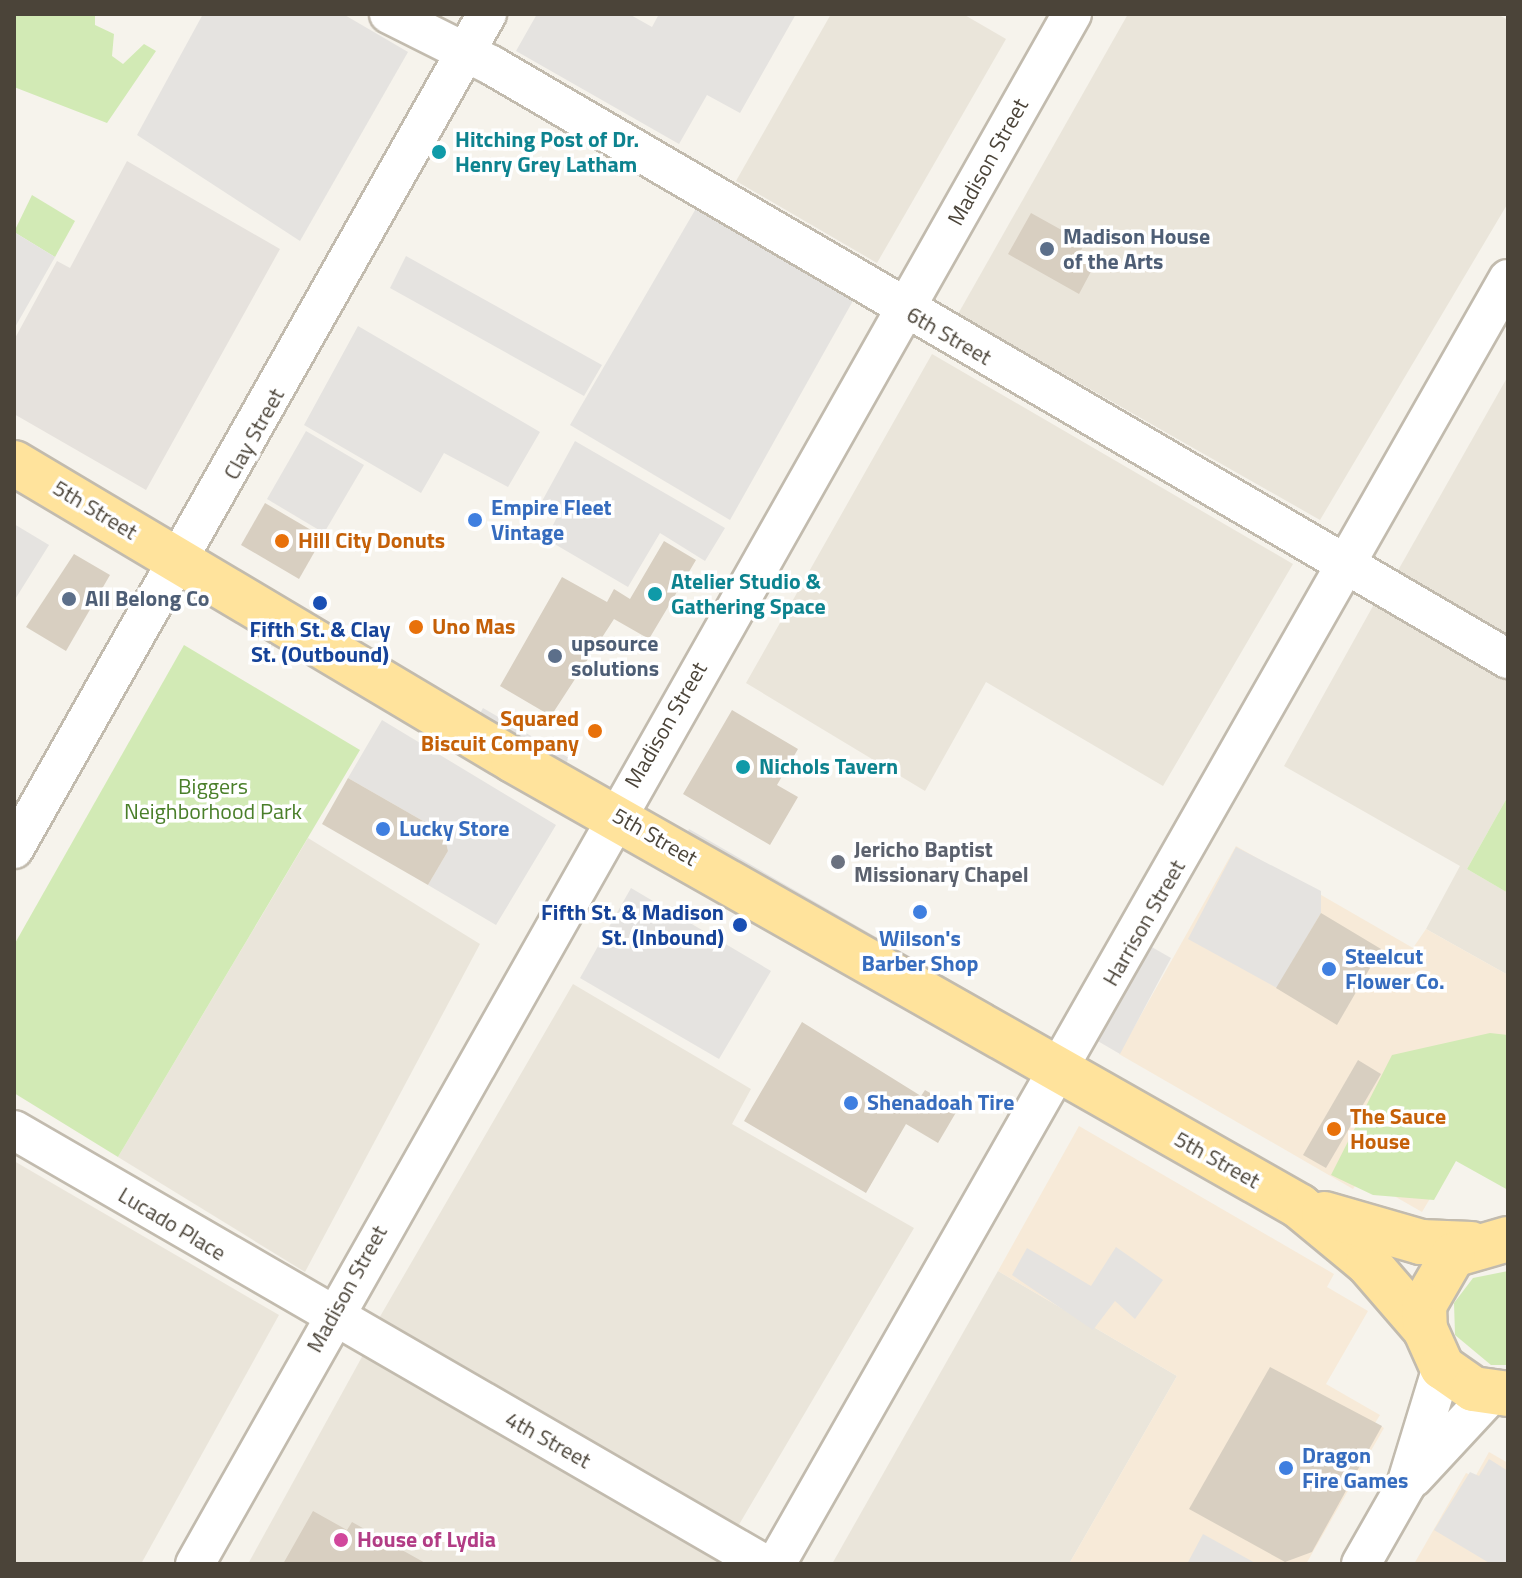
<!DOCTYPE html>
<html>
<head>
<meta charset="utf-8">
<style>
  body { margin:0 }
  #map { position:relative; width:1522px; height:1578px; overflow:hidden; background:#f6f3ec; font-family:"Titillium Web",sans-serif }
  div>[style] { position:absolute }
  .residential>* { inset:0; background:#eae5da }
  .commercial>* { inset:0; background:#f7ead8 }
  .industrial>* { inset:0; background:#e6e2dd }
  .green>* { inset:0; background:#d2eab5 }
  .parking>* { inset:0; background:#e5e3e0 }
  .building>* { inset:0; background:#d8cfc1 }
  .roads { filter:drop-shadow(2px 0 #c2bbae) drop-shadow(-2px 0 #c2bbae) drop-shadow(0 2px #c2bbae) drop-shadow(0 -2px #c2bbae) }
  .minor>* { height:38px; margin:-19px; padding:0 19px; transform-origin:19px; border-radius:19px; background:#fff }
  .major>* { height:44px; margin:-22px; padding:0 22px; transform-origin:22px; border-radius:22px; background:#ffe39c }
  .dots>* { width:22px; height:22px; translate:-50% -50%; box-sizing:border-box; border:4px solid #fff; border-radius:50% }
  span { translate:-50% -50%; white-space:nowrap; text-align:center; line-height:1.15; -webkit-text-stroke:7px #fff; paint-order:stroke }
  .culture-label { font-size:22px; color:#0d838f; font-weight:700 }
  .left { translate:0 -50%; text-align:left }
  .street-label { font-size:22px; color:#4b4439 }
  .service-label { font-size:22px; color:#4e5e75; font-weight:700 }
  .shop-label { font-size:22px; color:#366cbe; font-weight:700 }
  .food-label { font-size:22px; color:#c56008; font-weight:700 }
  .right { translate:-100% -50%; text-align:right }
  .transit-label { font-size:22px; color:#164399; font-weight:700 }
  .park-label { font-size:22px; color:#4a7f2a }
  .worship-label { font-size:22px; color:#5b616d; font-weight:700 }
  .hotel-label { font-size:22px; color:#b23c85; font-weight:700 }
  .frame { position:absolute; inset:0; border:16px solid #4b4439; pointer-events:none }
</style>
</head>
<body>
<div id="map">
  <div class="residential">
    <i style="clip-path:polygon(831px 14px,963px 14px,1006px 39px,877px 263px,736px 181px)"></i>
    <i style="clip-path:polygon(1128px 14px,1497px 14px,1508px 20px,1508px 203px,1320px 520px,958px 314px)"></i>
    <i style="clip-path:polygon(932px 354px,1293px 564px,1163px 786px,986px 682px,925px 791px,746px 683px)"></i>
    <i style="clip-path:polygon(1508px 376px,1508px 639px,1396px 574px)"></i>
    <i style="clip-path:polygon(1378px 597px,1508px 671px,1508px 796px,1467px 869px,1508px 893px,1508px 975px,1426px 929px,1460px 866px,1284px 766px)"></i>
    <i style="clip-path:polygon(308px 838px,480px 944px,305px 1272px,118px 1157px)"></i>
    <i style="clip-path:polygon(573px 984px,751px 1089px,732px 1124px,914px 1228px,737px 1528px,378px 1320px)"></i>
    <i style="clip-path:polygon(14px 1161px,279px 1315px,141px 1564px,14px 1564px)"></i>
    <i style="clip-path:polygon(998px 1271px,1177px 1376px,1069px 1564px,832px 1564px)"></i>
    <i style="clip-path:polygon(363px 1355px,722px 1564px,248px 1564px)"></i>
  </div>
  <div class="commercial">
    <i style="clip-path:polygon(1236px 846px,1413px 948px,1426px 929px,1508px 975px,1508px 1184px,1456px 1155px,1422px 1212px,1361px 1177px,1353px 1189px,1119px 1054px)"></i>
    <i style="clip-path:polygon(1079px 1126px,1334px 1274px,1327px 1287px,1368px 1311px,1326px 1384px,1380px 1415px,1375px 1423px,1384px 1428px,1306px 1564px,1069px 1564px,1177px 1376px,998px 1271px)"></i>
    <i style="clip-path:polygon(1489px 1452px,1508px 1463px,1508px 1564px,1414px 1564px,1466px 1473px,1475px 1477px)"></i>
  </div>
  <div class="industrial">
    <i style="clip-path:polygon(127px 161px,280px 249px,146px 490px,14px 414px,14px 340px,57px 261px,70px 268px)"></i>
  </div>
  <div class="green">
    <i style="clip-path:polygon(14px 14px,95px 14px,95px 25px,114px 34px,112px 56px,123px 64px,144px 44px,156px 51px,107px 123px,14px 87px)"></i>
    <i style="clip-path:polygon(32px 195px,75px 221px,55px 257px,14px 232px)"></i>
    <i style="clip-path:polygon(184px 645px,360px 750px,118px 1157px,14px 1093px,14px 945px)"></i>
    <i style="clip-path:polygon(1508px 796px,1508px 893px,1467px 869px)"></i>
    <i style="clip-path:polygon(1490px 1033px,1508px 1035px,1508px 1190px,1456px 1161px,1434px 1200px,1373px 1195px,1331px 1175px,1392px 1055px)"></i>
    <i style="clip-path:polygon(1508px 1271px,1508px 1365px,1491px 1365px,1455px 1335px,1454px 1303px,1473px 1278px)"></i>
  </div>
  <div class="parking">
    <i style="clip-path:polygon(203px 14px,343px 14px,408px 52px,300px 241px,137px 135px)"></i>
    <i style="clip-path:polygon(537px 14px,629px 14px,652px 27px,659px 14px,796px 14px,740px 113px,707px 95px,679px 144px,516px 51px)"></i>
    <i style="clip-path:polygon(698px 205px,854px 299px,730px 520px,570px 425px)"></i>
    <i style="clip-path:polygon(14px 232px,55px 257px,14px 329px)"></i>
    <i style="clip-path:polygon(406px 256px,602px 365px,584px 396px,390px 288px)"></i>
    <i style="clip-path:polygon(358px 326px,540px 432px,508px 487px,444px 453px,421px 493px,304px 425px)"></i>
    <i style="clip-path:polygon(306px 431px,364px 465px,324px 533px,267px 499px)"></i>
    <i style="clip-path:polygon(575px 441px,725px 528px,705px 561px,660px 533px,628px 587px,546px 539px,558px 515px,541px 503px)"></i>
    <i style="clip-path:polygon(14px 524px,49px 545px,14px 601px)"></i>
    <i style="clip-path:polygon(483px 708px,569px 758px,562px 770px,476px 721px)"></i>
    <i style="clip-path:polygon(382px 720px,556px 825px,496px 925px,428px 885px,448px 851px,444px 833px,348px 778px)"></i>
    <i style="clip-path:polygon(689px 829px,1013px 1016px,1008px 1026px,684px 840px)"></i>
    <i style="clip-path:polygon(1236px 847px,1321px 891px,1321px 913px,1277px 988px,1188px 939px)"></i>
    <i style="clip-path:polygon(631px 888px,771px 971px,719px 1059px,580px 978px)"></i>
    <i style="clip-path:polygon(1150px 946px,1171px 958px,1120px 1054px,1096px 1040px)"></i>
    <i style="clip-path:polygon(1116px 1247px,1163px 1280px,1135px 1319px,1115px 1301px,1093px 1330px,1012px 1275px,1027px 1248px,1091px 1286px)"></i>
    <i style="clip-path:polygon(1489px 1459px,1508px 1471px,1508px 1564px,1491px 1564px,1434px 1530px,1470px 1472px,1479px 1476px)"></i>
    <i style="clip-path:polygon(1203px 1534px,1257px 1564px,1187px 1564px)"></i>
  </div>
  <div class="building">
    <i style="clip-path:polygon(1031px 213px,1085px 243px,1078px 256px,1094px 266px,1079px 294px,1008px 254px)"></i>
    <i style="clip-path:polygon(265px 503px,323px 537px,299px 579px,241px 545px)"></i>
    <i style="clip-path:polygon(664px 541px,696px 560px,649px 639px,614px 619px,551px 716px,500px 686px,562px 577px,607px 602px,614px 589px,630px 599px)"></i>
    <i style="clip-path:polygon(74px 554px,110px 575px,66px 651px,26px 627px)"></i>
    <i style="clip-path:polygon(732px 710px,798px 749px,777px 785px,798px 797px,770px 845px,683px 794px)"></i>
    <i style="clip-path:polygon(348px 778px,444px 833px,448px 851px,428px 885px,322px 824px)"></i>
    <i style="clip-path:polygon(1321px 913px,1381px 949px,1337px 1025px,1276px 988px)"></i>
    <i style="clip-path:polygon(802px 1022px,921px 1096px,925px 1090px,958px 1109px,938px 1143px,906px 1124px,866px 1193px,744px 1121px)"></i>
    <i style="clip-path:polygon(1358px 1060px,1381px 1074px,1326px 1168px,1303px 1155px)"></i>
    <i style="clip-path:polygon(1270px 1367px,1382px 1426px,1312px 1552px,1285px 1562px,1189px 1509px)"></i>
    <i style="clip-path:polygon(313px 1511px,347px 1530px,352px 1522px,427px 1564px,283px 1564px)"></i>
  </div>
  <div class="roads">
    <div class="minor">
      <i style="left:389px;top:14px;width:114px;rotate:26.6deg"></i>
      <i style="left:491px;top:65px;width:1178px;rotate:30.29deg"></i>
      <i style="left:14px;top:849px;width:960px;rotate:-60.47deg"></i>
      <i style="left:14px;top:1130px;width:867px;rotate:30.06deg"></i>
      <i style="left:1413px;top:1478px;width:116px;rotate:-47.1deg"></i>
      <i style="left:195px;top:1564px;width:1781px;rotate:-60.5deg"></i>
      <i style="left:776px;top:1564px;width:1479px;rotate:-60.33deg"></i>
      <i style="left:1361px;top:1564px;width:91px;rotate:-60.3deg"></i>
      <i style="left:1406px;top:1485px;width:123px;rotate:-73deg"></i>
    </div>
    <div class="major">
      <i style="left:14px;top:463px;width:581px;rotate:30.76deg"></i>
      <i style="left:513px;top:760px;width:904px;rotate:29.57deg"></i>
      <i style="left:1299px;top:1206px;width:89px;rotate:39.6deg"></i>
      <i style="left:1368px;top:1263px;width:87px;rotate:49.2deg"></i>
      <i style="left:1324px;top:1214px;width:101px;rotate:16.1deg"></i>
      <i style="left:1421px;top:1242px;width:50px;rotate:2.3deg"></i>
      <i style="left:1508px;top:1239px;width:57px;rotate:163.8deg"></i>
      <i style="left:1453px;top:1255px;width:58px;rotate:120.1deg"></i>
      <i style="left:1424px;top:1305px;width:24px;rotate:88deg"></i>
      <i style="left:1425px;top:1329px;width:42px;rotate:65.9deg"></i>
      <i style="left:1442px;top:1367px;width:38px;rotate:35deg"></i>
      <i style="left:1473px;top:1389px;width:35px;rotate:8deg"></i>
    </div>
  </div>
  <div class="dots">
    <i style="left:439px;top:152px;background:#0f9aa8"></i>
    <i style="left:1047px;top:249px;background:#5c6f8a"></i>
    <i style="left:475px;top:520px;background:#3f7fe0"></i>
    <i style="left:282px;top:541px;background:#e8710a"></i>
    <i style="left:655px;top:594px;background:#0f9aa8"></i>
    <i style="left:69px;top:599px;background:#5c6f8a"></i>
    <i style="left:320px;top:603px;background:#1a4fb4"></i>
    <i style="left:416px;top:627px;background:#e8710a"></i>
    <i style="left:555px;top:656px;background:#5c6f8a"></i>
    <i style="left:595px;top:731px;background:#e8710a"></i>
    <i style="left:743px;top:767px;background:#0f9aa8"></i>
    <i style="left:383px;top:829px;background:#3f7fe0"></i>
    <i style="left:838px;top:862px;background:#6b7280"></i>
    <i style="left:920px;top:912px;background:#3f7fe0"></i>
    <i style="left:740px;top:925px;background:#1a4fb4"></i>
    <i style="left:1329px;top:969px;background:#3f7fe0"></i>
    <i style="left:851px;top:1103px;background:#3f7fe0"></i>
    <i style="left:1334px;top:1129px;background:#e8710a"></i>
    <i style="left:1286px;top:1468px;background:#3f7fe0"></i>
    <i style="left:341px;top:1540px;background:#d1479c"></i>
  </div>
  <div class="culture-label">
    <span class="left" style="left:455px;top:152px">Hitching Post of Dr.<br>Henry Grey Latham</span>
    <span class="left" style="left:671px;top:594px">Atelier Studio &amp;<br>Gathering Space</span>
    <span class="left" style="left:759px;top:767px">Nichols Tavern</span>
  </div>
  <div class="street-label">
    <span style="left:988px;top:162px;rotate:-61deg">Madison Street</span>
    <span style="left:949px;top:336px;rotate:30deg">6th Street</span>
    <span style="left:254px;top:434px;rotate:-61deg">Clay Street</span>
    <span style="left:95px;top:510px;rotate:31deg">5th Street</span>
    <span style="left:666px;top:725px;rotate:-60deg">Madison Street</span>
    <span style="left:655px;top:837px;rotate:30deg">5th Street</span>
    <span style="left:1144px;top:923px;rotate:-60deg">Harrison Street</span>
    <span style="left:1217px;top:1160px;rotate:29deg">5th Street</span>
    <span style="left:172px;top:1224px;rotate:31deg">Lucado Place</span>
    <span style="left:347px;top:1289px;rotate:-61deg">Madison Street</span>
    <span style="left:548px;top:1440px;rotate:29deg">4th Street</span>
  </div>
  <div class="service-label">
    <span class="left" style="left:1063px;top:249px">Madison House<br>of the Arts</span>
    <span class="left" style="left:85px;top:599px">All Belong Co</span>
    <span class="left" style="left:571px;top:656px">upsource<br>solutions</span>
  </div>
  <div class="shop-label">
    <span class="left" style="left:491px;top:520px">Empire Fleet<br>Vintage</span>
    <span class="left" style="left:399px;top:829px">Lucky Store</span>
    <span style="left:920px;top:951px">Wilson's<br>Barber Shop</span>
    <span class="left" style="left:1345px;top:969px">Steelcut<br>Flower Co.</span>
    <span class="left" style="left:867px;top:1103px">Shenadoah Tire</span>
    <span class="left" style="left:1302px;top:1468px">Dragon<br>Fire Games</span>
  </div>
  <div class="food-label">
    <span class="left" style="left:298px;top:541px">Hill City Donuts</span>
    <span class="left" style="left:432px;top:627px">Uno Mas</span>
    <span class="right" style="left:579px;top:731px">Squared<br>Biscuit Company</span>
    <span class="left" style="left:1350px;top:1129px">The Sauce<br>House</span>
  </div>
  <div class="transit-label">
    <span style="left:320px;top:642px">Fifth St. &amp; Clay<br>St. (Outbound)</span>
    <span class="right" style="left:724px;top:925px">Fifth St. &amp; Madison<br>St. (Inbound)</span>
  </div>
  <div class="park-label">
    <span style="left:213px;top:799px">Biggers<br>Neighborhood Park</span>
  </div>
  <div class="worship-label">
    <span class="left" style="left:854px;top:862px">Jericho Baptist<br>Missionary Chapel</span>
  </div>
  <div class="hotel-label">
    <span class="left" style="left:357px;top:1540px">House of Lydia</span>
  </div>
  <div class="frame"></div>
</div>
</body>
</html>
